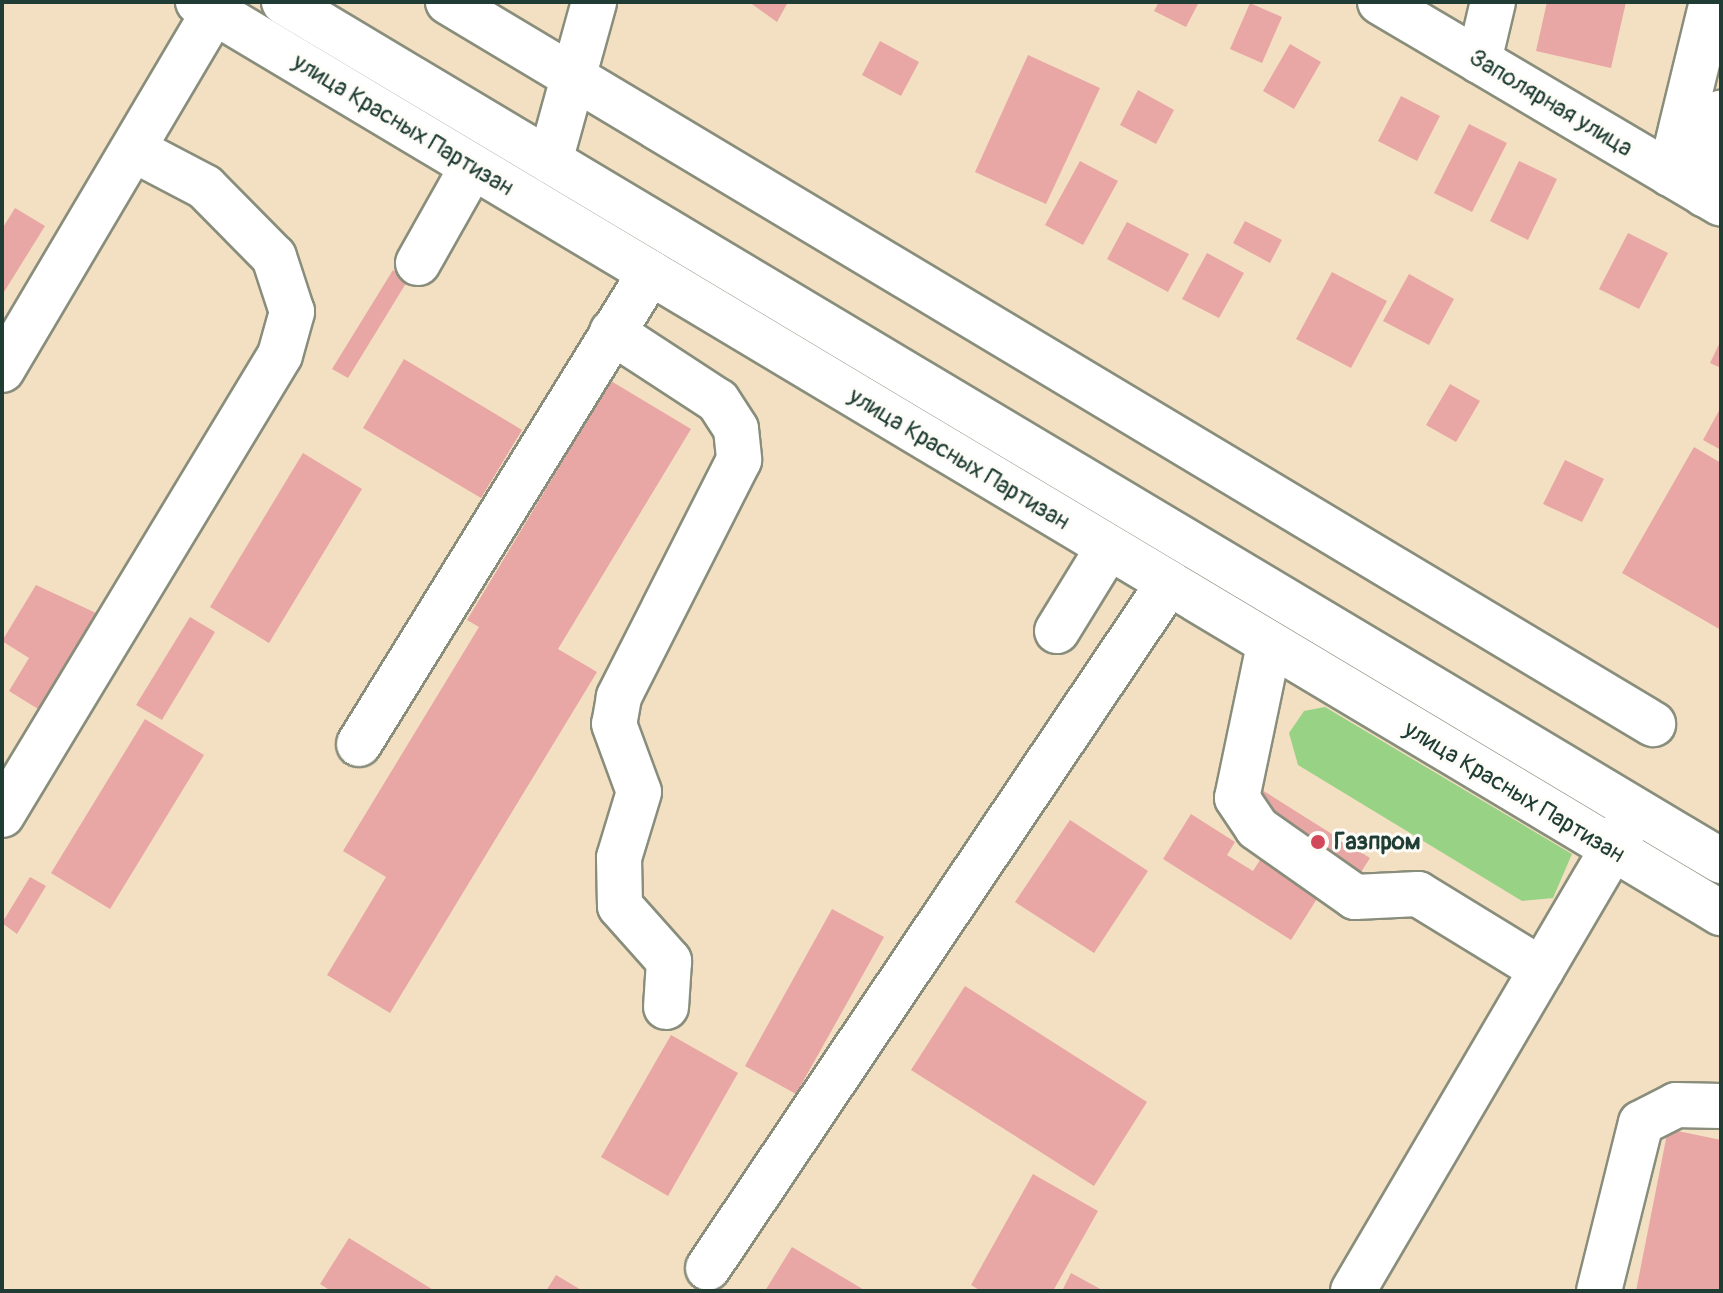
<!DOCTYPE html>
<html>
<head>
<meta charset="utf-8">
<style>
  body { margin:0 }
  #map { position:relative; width:1723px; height:1293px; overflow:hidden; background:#f3e0c3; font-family:Pangolin,sans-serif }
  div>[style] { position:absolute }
  .green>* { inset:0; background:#98d285 }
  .building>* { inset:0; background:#e8a6a4 }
  .roads { filter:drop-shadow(2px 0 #898e7c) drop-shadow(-2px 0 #898e7c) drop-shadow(0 2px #898e7c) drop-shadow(0 -2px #898e7c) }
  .minor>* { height:44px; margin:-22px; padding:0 22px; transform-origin:22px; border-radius:22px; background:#fff }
  .major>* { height:44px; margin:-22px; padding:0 22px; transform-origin:22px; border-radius:22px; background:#fff }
  .dots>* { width:22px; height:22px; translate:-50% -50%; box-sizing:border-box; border:4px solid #fdfcf7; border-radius:50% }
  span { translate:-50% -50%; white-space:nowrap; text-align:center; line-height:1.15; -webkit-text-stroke:6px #fdfcf7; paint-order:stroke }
  .street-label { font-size:24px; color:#1f3d34 }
  .poi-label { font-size:24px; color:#1f3d34; font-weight:700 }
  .left { translate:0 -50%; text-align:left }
  .frame { position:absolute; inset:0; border:4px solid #1f3d34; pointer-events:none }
</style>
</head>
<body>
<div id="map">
  <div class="green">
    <i style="clip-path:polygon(1325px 707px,1572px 854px,1553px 898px,1522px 901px,1298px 765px,1289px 733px,1304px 711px)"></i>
  </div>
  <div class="building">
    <i style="clip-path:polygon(749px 2px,788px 2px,777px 22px)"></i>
    <i style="clip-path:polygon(1159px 2px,1199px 2px,1186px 27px,1154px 11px)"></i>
    <i style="clip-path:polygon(1547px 2px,1626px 2px,1611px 68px,1536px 51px)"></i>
    <i style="clip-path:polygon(1250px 3px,1282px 17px,1262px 63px,1230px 49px)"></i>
    <i style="clip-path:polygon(880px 41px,919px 62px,901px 96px,862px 75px)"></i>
    <i style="clip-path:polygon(1290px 44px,1321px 62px,1294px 109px,1263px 91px)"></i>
    <i style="clip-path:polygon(1028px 55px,1100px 88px,1046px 204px,975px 172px)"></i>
    <i style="clip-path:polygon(1138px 90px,1174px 110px,1156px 144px,1120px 125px)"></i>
    <i style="clip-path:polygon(1401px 96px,1440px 116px,1417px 161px,1378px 141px)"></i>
    <i style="clip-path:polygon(1469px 124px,1507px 143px,1472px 212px,1434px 193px)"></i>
    <i style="clip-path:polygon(1080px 161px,1118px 181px,1083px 245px,1045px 225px)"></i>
    <i style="clip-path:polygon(1519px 161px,1557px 179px,1528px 240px,1490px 221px)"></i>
    <i style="clip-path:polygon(15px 208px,45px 226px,4px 292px,2px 229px)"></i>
    <i style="clip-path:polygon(1245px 221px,1282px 240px,1270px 263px,1233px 243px)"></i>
    <i style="clip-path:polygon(1127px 222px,1189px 254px,1168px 292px,1107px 259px)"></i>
    <i style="clip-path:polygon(1628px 233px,1668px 253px,1639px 309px,1599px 289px)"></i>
    <i style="clip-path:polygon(1207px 253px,1244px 273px,1219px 318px,1182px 299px)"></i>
    <i style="clip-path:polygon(393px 270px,408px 280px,348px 378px,332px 369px)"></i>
    <i style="clip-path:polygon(1332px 272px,1387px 301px,1351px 368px,1296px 339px)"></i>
    <i style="clip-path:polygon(1409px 274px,1454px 299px,1429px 345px,1383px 321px)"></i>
    <i style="clip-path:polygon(1721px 340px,1721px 368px,1710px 363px)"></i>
    <i style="clip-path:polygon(404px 359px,522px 430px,481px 498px,363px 428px)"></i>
    <i style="clip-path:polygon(611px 381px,691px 429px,558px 649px,597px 672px,390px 1013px,327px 975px,386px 877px,343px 851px,479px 627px,467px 620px)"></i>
    <i style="clip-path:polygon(1450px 384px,1480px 401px,1456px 442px,1426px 425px)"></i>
    <i style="clip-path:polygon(1721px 407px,1721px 450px,1703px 440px)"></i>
    <i style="clip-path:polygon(1694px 447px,1721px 463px,1721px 630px,1622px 573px)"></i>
    <i style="clip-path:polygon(303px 453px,362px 489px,269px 643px,210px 607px)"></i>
    <i style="clip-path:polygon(1565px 460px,1604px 479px,1582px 522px,1543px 504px)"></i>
    <i style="clip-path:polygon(36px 585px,111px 620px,51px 717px,9px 691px,29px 658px,2px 641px)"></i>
    <i style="clip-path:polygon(190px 617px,215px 632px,162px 720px,136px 705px)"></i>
    <i style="clip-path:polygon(145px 719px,204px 755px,110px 909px,51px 873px)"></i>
    <i style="clip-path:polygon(1251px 783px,1370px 858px,1351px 888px,1332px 875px,1291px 940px,1163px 859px,1191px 814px,1235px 842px,1227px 855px,1253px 871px,1275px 836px)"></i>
    <i style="clip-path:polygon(1070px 820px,1148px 871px,1094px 953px,1015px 902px)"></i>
    <i style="clip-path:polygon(30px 877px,46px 886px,17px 934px,2px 923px)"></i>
    <i style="clip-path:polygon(832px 909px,884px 937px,796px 1094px,745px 1066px)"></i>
    <i style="clip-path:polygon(965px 986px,1147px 1102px,1094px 1186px,911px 1070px)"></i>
    <i style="clip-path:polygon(671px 1035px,738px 1073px,668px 1196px,601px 1157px)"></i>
    <i style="clip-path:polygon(1668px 1129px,1721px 1140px,1721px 1291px,1636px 1291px)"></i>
    <i style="clip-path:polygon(1033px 1174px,1098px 1211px,1053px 1291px,981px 1291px,971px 1285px)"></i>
    <i style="clip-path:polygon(349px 1238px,435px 1291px,331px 1291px,320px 1284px)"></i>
    <i style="clip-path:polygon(792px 1247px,866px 1291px,765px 1291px)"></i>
    <i style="clip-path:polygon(1071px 1273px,1104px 1291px,1062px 1291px)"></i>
    <i style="clip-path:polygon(556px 1275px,583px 1291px,546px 1291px)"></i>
  </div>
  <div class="roads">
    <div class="minor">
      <i style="left:448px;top:2px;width:1405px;rotate:30.93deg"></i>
      <i style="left:1380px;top:2px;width:396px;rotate:30.6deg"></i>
      <i style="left:1479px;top:61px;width:61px;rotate:-76.7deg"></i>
      <i style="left:550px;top:161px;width:165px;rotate:-74.5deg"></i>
      <i style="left:1670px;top:174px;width:177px;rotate:-76.3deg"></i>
      <i style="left:1705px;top:195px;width:84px;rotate:-79deg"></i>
      <i style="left:418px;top:263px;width:110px;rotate:-60.6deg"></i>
      <i style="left:612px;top:332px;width:126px;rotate:33.1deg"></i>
      <i style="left:718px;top:401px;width:33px;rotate:57deg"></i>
      <i style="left:736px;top:429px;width:31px;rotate:84deg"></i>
      <i style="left:739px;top:460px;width:266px;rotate:116.9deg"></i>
      <i style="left:619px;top:697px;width:27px;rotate:100deg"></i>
      <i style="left:614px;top:724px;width:72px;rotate:69.8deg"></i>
      <i style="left:639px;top:792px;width:69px;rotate:106.9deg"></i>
      <i style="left:619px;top:858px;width:48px;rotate:88.8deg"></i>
      <i style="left:620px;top:906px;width:74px;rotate:48.3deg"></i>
      <i style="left:669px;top:961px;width:46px;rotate:93.7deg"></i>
      <i style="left:2px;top:370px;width:416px;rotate:-59.4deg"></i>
      <i style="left:1057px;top:631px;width:97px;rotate:-58.4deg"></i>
      <i style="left:1269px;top:645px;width:156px;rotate:101.8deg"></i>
      <i style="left:1237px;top:798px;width:36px;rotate:56deg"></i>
      <i style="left:1257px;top:828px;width:120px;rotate:35.1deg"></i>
      <i style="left:1355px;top:897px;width:63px;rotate:-2.7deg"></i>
      <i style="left:1418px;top:894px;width:145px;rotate:31.5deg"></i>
      <i style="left:359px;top:744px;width:554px;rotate:-58.29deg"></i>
      <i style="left:2px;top:815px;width:537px;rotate:-58.85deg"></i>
      <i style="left:280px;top:355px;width:45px;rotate:-74.4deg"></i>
      <i style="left:292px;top:312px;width:58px;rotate:-108.1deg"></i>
      <i style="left:274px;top:257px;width:98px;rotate:-134.6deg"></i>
      <i style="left:205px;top:187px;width:78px;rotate:-152.4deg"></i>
      <i style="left:708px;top:1268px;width:824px;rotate:-56.08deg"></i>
      <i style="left:1353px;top:1291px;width:555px;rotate:-59.6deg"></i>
      <i style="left:1599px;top:1291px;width:173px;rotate:-76deg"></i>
      <i style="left:1641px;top:1123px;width:39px;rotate:-27deg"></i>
      <i style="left:1676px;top:1105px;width:45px;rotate:1.3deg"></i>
    </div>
    <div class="major">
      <i style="left:198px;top:2px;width:1775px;rotate:30.89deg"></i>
      <i style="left:284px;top:2px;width:1674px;rotate:30.87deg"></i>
    </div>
  </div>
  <div class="dots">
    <i style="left:1318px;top:842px;background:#d1495b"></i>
  </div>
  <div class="street-label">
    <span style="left:1551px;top:103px;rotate:31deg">Заполярная улица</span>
    <span style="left:403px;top:125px;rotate:31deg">улица Красных Партизан</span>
    <span style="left:959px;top:459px;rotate:31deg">улица Красных Партизан</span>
    <span style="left:1514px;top:792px;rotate:31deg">улица Красных Партизан</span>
  </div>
  <div class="poi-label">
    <span class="left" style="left:1334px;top:842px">Газпром</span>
  </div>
  <div class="frame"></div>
</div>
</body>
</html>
